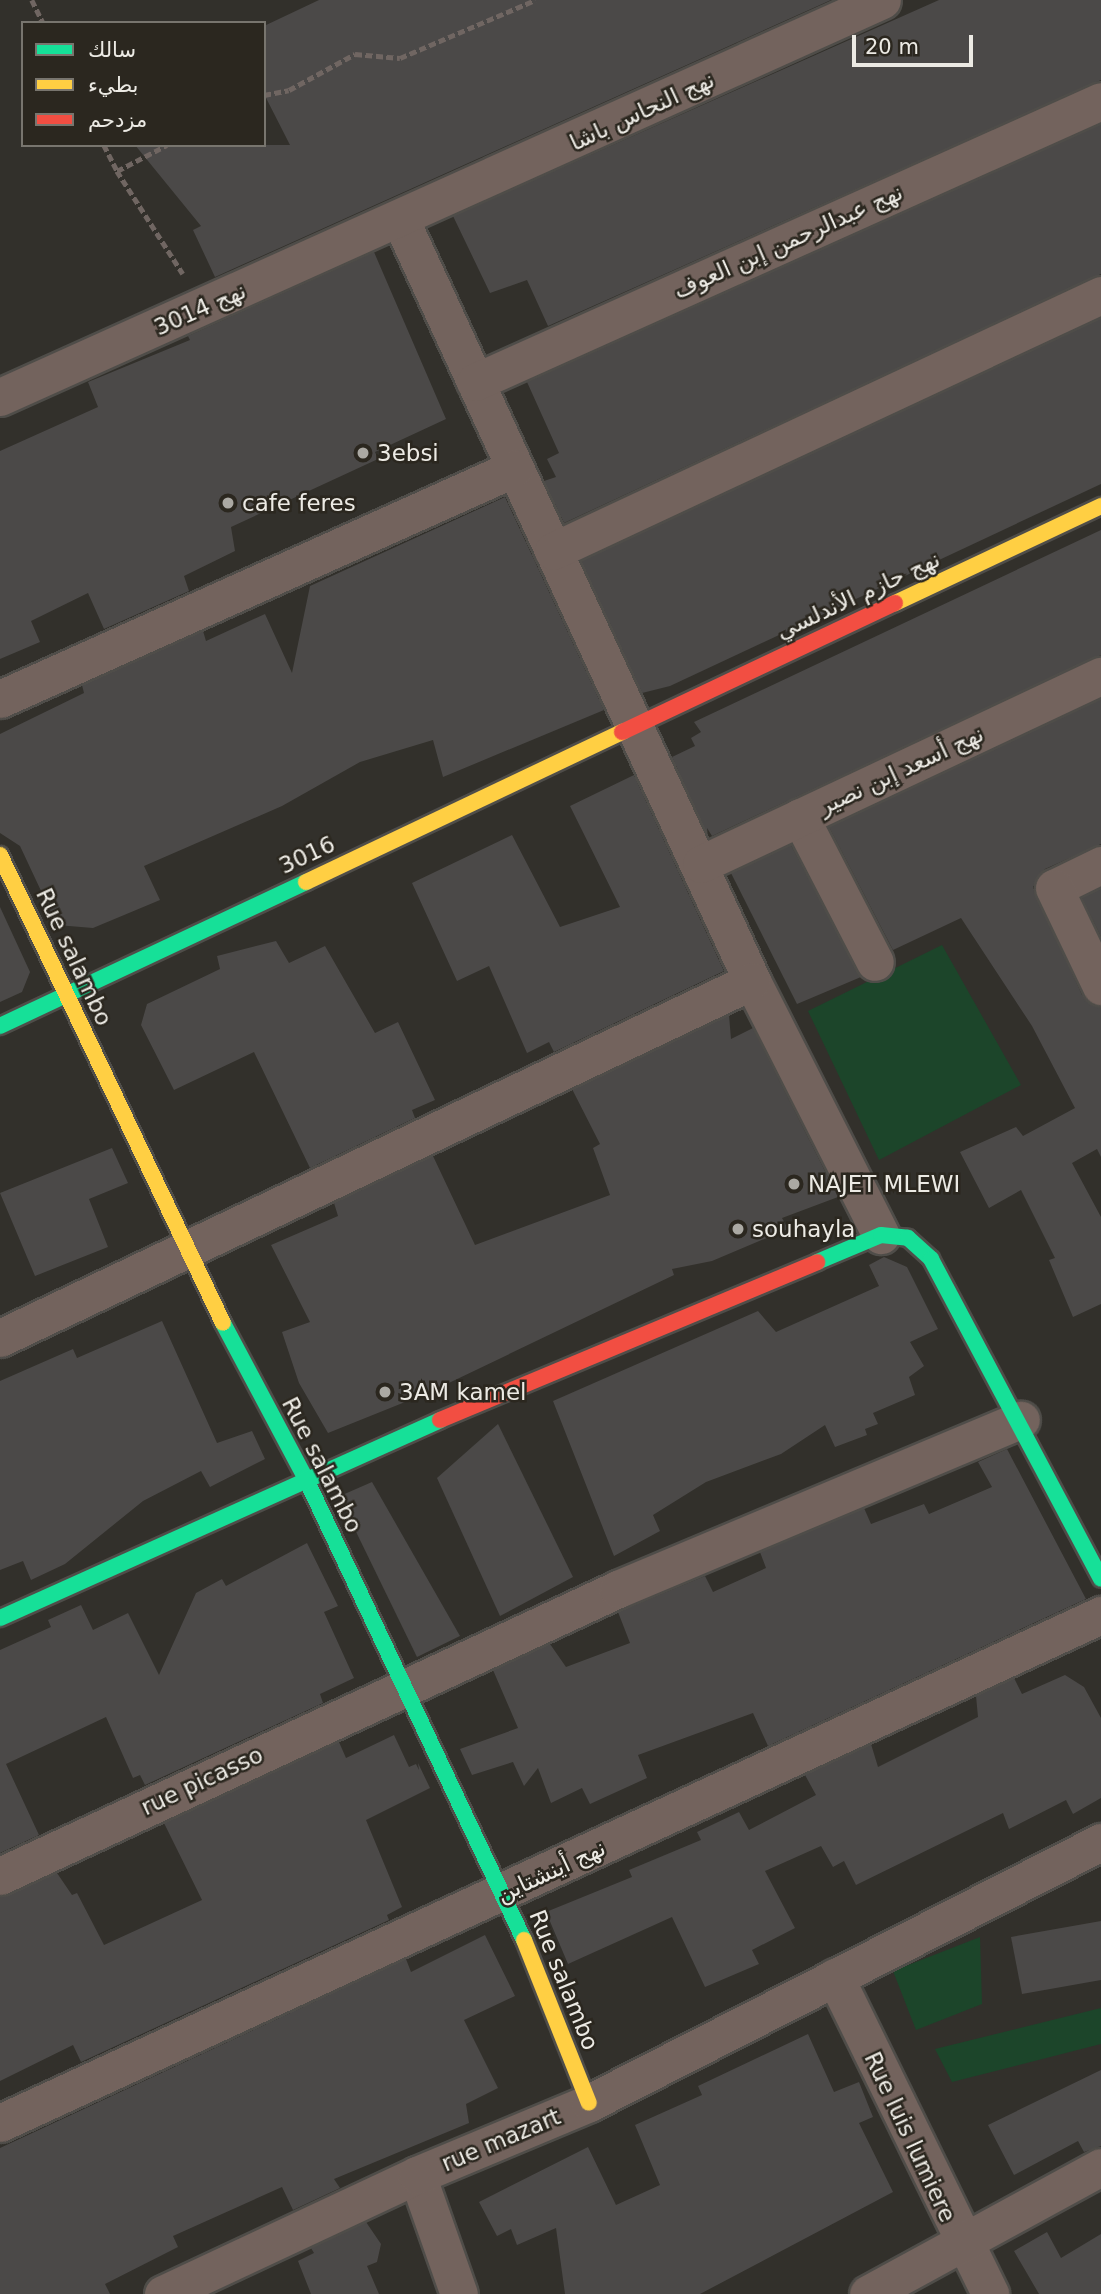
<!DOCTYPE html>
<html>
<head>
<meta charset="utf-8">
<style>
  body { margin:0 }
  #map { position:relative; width:1101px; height:2294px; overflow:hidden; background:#32302b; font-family:"DejaVu Sans","Noto Sans Arabic",sans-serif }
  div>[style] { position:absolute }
  .green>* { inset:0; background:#1c452a }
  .building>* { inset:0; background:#4b4948 }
  .path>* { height:4.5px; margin-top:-2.25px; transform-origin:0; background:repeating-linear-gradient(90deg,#706662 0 7px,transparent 0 10.5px) }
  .roads { filter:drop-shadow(2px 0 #4f4d49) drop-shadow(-2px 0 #4f4d49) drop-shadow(0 2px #4f4d49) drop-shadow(0 -2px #4f4d49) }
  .street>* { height:37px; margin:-18.5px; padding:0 18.5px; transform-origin:18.5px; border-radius:18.5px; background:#73635d }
  .fast>* { height:16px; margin:-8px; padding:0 8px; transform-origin:8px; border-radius:8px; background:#16e098 }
  .slow>* { height:16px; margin:-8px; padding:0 8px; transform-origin:8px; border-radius:8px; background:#ffcf43 }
  .jam>* { height:16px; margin:-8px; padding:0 8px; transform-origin:8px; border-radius:8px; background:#f24e42 }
  .dots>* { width:19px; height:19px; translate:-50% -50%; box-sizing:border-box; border:4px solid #2b271f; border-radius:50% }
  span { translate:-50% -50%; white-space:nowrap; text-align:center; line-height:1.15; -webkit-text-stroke:5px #2b271f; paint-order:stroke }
  .street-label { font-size:23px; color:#eceae4 }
  .poi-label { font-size:23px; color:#eceae4 }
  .left { translate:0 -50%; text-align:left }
  .legend { position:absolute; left:21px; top:21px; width:245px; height:126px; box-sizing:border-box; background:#2b271f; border:2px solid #78756e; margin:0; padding:9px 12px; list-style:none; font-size:21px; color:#eceae4 }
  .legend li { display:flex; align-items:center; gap:14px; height:35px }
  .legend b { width:35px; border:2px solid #78756e }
  .scale { position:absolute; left:852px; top:35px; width:121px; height:32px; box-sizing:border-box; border:4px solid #eceae4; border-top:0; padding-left:9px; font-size:21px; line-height:24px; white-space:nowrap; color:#eceae4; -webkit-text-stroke:5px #2b271f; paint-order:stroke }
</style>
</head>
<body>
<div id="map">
  <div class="green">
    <i style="clip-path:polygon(942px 945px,1021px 1085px,879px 1160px,808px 1011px)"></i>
    <i style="clip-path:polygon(980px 1937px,982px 2004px,916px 2030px,893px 1971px)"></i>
    <i style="clip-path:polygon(1101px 2008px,1101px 2044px,952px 2082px,935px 2049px)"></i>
  </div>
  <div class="building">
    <i style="clip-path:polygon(319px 0,831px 0,215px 277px,193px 230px,201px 226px,135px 145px,290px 145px,264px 94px,264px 26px)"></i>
    <i style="clip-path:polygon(939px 0,1101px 0,1101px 80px,548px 326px,527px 280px,490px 293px,453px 216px)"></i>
    <i style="clip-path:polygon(1101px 124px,1101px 274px,564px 523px,544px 481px,556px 477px,547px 459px,559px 453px,527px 382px)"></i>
    <i style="clip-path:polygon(374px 252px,446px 419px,375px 452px,378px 459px,231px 527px,235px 551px,184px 576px,189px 591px,104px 629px,88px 593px,31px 621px,40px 642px,0 659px,0 451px,98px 407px,88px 382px,190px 340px,188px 336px)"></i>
    <i style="clip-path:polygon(1101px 318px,1101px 484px,670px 686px,642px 693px,581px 561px)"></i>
    <i style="clip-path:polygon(505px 497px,604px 710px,443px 777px,433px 740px,360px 762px,282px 806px,144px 866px,160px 900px,93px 928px,57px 925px,20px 846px,0 833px,0 734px,84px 693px,82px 685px,203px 631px,206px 641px,265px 614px,292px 673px,310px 586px)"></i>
    <i style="clip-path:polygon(1101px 530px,1101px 655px,712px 836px,707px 828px,708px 837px,672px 757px,695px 746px,691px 738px,701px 732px,694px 722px)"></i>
    <i style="clip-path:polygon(1101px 699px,1101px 844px,1045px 869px,1033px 887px,1082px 995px,1101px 1007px,1101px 1157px,1097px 1149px,1072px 1163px,1101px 1217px,1101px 1304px,1073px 1317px,1049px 1260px,1055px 1258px,1021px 1190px,989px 1208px,960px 1152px,1016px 1127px,1023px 1136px,1075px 1108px,1032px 1026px,961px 918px,893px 950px,829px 827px)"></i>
    <i style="clip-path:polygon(634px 775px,724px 971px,554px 1052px,549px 1042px,527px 1053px,489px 966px,457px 981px,412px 883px,512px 835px,560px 927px,620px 907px,570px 806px)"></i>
    <i style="clip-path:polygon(791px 845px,861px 977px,797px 1004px,731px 873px)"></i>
    <i style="clip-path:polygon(1101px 888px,1101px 937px,1082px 898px)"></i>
    <i style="clip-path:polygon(0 907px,30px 972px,22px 992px,0 1002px)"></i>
    <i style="clip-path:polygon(276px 941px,289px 963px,325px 946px,375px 1033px,398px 1022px,435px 1100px,412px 1110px,415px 1118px,310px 1168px,254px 1052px,174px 1090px,141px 1025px,147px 1004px,220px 969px,217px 956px)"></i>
    <i style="clip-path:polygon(729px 1015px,731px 1039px,753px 1028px,838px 1197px,782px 1218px,788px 1229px,712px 1261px,672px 1269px,674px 1275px,430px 1392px,328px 1433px,299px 1383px,282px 1332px,310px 1322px,271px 1245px,338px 1216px,334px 1203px,433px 1156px,475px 1245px,610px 1195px,593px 1148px,600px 1144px,572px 1089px)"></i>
    <i style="clip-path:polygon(112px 1148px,128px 1183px,89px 1199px,108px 1247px,35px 1276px,0 1193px)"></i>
    <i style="clip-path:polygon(884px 1257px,907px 1267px,938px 1329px,910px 1342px,924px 1366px,909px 1377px,915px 1395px,873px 1413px,878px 1424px,865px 1429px,867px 1435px,835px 1447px,825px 1425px,781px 1454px,706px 1482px,653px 1515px,660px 1531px,614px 1556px,553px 1401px,758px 1311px,776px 1332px,879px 1286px,869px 1265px)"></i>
    <i style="clip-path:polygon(162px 1321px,217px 1443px,252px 1431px,265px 1459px,210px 1487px,201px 1471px,143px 1501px,65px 1564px,31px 1580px,23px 1561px,0 1570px,0 1381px,73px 1349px,77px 1358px)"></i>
    <i style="clip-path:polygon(498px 1424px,573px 1577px,500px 1616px,437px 1478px)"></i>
    <i style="clip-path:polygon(1007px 1449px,1086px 1599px,768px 1746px,753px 1713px,638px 1755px,647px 1778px,590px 1804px,582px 1788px,551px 1803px,538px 1768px,524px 1786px,513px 1762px,472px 1775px,460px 1749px,518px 1728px,493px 1670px,550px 1644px,566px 1667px,630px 1643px,618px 1612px,705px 1576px,713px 1592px,766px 1568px,760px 1552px,864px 1508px,871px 1524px,924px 1504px,929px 1514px,992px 1487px,978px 1462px)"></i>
    <i style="clip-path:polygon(372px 1482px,460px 1636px,417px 1657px,342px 1503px,340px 1496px)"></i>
    <i style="clip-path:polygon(307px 1543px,338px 1606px,324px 1612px,354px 1678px,320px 1694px,323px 1703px,145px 1785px,140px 1775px,133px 1778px,106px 1717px,6px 1764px,39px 1835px,0 1853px,0 1650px,51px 1627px,48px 1620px,81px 1605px,93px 1630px,128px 1613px,159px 1675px,196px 1593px,222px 1579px,226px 1586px)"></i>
    <i style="clip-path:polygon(1065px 1675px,1084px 1687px,1101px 1718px,1101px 1798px,1073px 1814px,1066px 1800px,1009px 1829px,1003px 1813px,856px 1885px,844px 1861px,833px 1867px,821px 1846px,765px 1871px,795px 1928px,752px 1950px,759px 1964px,705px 1987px,672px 1917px,568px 1964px,546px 1912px,632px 1877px,629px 1870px,701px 1840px,697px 1832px,739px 1812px,749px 1830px,816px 1795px,805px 1775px,871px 1744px,878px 1767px,978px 1717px,976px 1696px,1014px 1678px,1022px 1694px)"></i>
    <i style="clip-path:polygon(394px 1735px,409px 1767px,416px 1764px,419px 1770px,418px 1763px,430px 1788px,366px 1820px,402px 1907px,387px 1915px,389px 1920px,81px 2062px,73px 2045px,0 2081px,0 1897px,57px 1873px,72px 1895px,77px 1893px,104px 1945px,202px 1900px,164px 1823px,339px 1742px,346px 1758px)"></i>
    <i style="clip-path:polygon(1101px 1921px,1101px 1980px,1022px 1994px,1011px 1937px)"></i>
    <i style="clip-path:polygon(485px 1935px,515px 1996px,464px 2020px,498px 2088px,466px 2104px,469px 2123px,334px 2179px,340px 2188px,293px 2210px,282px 2187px,173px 2236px,178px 2247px,105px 2284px,110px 2294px,0 2294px,0 2148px,406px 1959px,411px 1972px)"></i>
    <i style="clip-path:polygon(808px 2034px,834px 2092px,859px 2082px,873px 2117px,859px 2123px,893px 2192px,700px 2294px,565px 2294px,556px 2228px,517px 2245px,511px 2229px,497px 2236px,479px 2202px,588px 2147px,616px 2205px,660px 2185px,635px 2125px,702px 2095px,698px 2086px)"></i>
    <i style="clip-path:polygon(1101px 2070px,1101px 2146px,1084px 2152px,1078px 2141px,1014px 2175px,988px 2125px)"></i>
    <i style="clip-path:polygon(366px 2222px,381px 2244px,377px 2262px,367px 2266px,379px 2294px,311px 2294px,298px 2261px,314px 2253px,311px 2248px)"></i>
    <i style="clip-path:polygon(1047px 2232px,1061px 2258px,1101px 2234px,1101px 2294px,1039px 2294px,1014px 2251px)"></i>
  </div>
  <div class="path">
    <i style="left:32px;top:0;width:25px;rotate:64deg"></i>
    <i style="left:264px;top:95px;width:25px;rotate:-11deg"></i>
    <i style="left:289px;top:90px;width:75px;rotate:-28.6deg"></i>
    <i style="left:355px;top:54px;width:45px;rotate:5.1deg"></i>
    <i style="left:400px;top:58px;width:147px;rotate:-23.2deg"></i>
    <i style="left:104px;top:145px;width:29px;rotate:63deg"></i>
    <i style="left:117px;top:171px;width:56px;rotate:-27.5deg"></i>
    <i style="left:117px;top:171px;width:122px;rotate:57.3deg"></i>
  </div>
  <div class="roads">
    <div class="street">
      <i style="left:401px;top:221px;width:837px;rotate:65.21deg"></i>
      <i style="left:752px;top:981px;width:285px;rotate:63.1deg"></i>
      <i style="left:475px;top:382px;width:686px;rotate:-24.17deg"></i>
      <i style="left:0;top:397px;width:967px;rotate:-24.23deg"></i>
      <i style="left:553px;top:551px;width:605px;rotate:-25.04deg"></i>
      <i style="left:0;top:699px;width:564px;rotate:-24.16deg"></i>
      <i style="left:800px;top:817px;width:163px;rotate:62.7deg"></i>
      <i style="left:701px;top:864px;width:442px;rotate:-25.2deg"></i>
      <i style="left:1101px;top:865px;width:52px;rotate:153.9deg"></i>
      <i style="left:1054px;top:888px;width:109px;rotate:64.4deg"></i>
      <i style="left:0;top:1338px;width:832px;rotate:-25.4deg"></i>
      <i style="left:0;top:1876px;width:681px;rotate:-24.91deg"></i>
      <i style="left:618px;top:1589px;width:437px;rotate:-22.8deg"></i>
      <i style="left:835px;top:1977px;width:353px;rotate:63.9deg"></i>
      <i style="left:0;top:2123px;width:1213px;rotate:-24.77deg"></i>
      <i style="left:417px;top:2175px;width:126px;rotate:70.6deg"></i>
      <i style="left:163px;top:2294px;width:280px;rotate:-25.1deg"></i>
      <i style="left:417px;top:2175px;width:186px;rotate:-22.7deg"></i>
      <i style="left:589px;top:2103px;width:575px;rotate:-27.01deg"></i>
      <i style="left:868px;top:2294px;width:265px;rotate:-28.6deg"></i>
    </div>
    <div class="fast">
      <i style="left:0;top:1026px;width:338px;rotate:-25.2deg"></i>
      <i style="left:817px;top:1262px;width:69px;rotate:-22.9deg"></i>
      <i style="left:881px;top:1235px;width:27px;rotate:6deg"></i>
      <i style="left:908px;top:1238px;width:31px;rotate:42deg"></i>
      <i style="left:931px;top:1259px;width:362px;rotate:62deg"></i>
      <i style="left:223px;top:1323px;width:174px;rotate:62deg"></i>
      <i style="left:305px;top:1477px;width:512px;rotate:64.69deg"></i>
      <i style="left:0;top:1618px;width:482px;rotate:-24.2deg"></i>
    </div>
    <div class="slow">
      <i style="left:895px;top:603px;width:228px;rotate:-25.2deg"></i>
      <i style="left:0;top:855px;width:518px;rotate:64.52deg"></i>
      <i style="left:306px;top:882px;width:350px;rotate:-25.4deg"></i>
      <i style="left:524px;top:1940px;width:175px;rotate:68.3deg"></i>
    </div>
    <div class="jam">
      <i style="left:622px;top:732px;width:302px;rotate:-25.3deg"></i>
      <i style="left:440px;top:1420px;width:409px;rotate:-22.7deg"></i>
    </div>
  </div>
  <div class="dots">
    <i style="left:363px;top:453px;background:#aba9a3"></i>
    <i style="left:228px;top:503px;background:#aba9a3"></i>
    <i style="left:794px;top:1184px;background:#aba9a3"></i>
    <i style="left:738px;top:1229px;background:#aba9a3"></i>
    <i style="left:385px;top:1392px;background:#aba9a3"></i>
  </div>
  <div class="street-label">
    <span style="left:642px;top:111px;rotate:-25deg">نهج النحاس باشا</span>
    <span style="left:788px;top:241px;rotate:-24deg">نهج عبدالرحمن إبن العوف</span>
    <span style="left:200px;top:309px;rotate:-24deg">نهج 3014</span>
    <span style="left:858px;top:595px;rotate:-25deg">نهج حازم الأندلسي</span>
    <span style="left:901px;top:770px;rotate:-25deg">نهج أسعد إبن نصير</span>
    <span style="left:307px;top:855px;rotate:-25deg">3016</span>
    <span style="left:74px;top:957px;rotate:65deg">Rue salambo</span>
    <span style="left:322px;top:1465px;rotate:63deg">Rue salambo</span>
    <span style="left:202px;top:1781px;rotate:-25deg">rue picasso</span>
    <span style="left:551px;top:1871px;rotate:-25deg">نهج أينشتاين</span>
    <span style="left:564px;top:1980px;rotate:68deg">Rue salambo</span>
    <span style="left:910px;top:2137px;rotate:65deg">Rue luis lumiere</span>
    <span style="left:501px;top:2140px;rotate:-23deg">rue mazart</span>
  </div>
  <div class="poi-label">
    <span class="left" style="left:377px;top:453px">3ebsi</span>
    <span class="left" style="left:242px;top:503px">cafe feres</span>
    <span class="left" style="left:808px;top:1184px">NAJET MLEWI</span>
    <span class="left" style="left:752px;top:1229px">souhayla</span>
    <span class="left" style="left:399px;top:1392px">3AM kamel</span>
  </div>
  <ul class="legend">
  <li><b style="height:9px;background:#16e098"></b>سالك</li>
  <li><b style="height:9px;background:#ffcf43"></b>بطيء</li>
  <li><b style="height:9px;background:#f24e42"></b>مزدحم</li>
  </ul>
  <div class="scale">20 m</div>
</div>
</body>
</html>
